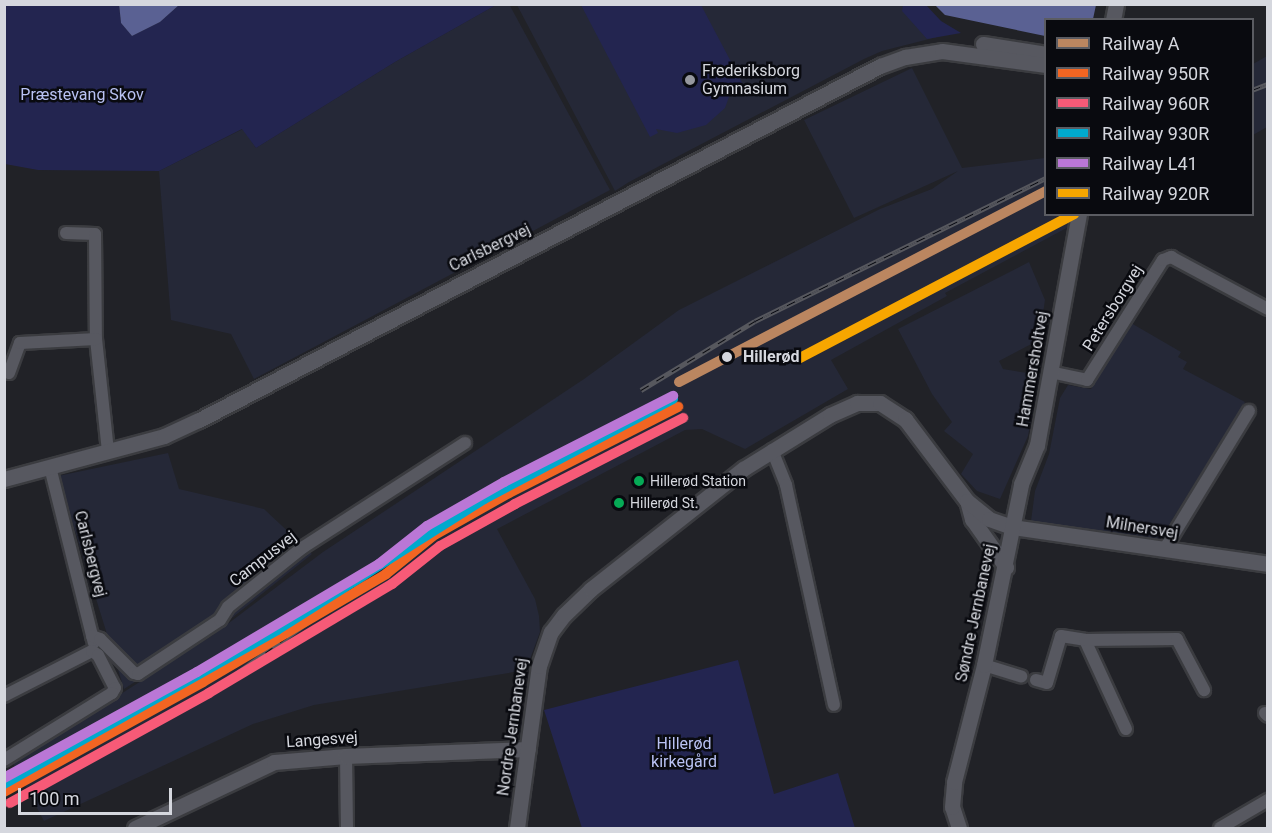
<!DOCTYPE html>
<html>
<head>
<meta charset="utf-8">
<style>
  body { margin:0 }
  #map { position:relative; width:1272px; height:833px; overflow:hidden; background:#212227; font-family:Roboto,sans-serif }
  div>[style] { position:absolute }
  .built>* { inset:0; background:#252837 }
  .green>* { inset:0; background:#232550 }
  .water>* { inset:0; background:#5a6193 }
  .roads { filter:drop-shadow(2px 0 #3b3c40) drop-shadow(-2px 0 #3b3c40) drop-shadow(0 2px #3b3c40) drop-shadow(0 -2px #3b3c40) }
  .minor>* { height:12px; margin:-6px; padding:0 6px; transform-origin:6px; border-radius:6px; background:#575860 }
  .tertiary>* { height:15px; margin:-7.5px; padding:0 7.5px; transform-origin:7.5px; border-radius:7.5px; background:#575860 }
  .rail>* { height:5px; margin-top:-2.5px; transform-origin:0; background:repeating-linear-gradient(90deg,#090a0f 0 9px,#57585e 0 18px); box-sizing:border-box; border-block:2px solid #57585e }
  .rail-1>* { height:10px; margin:-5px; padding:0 5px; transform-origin:5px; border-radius:5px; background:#bb8660 }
  .rail-2>* { height:10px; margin:-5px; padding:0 5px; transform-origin:5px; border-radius:5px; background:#f26522 }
  .rail-3>* { height:10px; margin:-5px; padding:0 5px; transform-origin:5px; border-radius:5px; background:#f75a77 }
  .rail-4>* { height:10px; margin:-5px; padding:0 5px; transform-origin:5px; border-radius:5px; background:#00a9ce }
  .rail-5>* { height:10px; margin:-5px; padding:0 5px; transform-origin:5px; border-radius:5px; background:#ba77d6 }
  .rail-6>* { height:10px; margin:-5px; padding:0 5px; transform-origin:5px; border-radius:5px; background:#f7a600 }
  .dots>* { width:16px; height:16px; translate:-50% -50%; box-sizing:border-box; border:3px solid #090a0f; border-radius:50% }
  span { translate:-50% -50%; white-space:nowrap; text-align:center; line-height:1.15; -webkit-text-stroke:5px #090a0f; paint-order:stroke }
  .bus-label { font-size:14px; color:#d5d7de }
  .left { translate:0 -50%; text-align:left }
  .poi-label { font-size:16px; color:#d5d7de }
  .park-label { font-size:16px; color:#b9c2f3 }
  .street-label { font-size:16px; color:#d5d7de }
  .stop-label { font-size:16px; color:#d5d7de; font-weight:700 }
  .frame { position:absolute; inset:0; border:6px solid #d5d7de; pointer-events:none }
  .legend { position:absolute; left:1044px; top:18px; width:210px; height:198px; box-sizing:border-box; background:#090a0f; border:2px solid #5b5c62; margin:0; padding:8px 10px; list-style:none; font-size:18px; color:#d5d7de }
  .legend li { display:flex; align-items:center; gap:12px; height:30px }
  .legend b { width:30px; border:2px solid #5b5c62 }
  .scale { position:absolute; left:18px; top:788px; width:154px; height:27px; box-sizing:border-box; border:3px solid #d5d7de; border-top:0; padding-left:8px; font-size:18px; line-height:21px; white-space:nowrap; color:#d5d7de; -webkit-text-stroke:4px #090a0f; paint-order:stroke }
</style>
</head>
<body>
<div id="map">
  <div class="built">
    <i style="clip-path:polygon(509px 4px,610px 190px,254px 379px,231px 334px,171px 320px,159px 171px,243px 129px,256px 148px,395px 62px,496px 5px)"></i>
    <i style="clip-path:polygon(517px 5px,926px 5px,945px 35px,882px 51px,864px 59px,629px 182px,615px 191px)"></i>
    <i style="clip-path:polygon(1267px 56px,1267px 127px,1253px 135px,1253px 64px)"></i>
    <i style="clip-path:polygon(912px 68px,962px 168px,1045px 158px,1046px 214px,1091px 215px,945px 293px,947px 296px,831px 360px,848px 389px,745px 449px,702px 429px,685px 430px,497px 529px,535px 599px,539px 616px,540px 632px,526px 670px,314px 705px,253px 724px,44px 821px,13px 763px,213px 635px,323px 552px,584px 379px,679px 310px,880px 209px,932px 189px,958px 171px,854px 218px,804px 120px)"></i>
    <i style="clip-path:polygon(1029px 262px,1045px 300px,1039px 340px,999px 361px,1003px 369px,1039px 375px,1028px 436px,1000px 499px,977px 491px,961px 474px,973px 454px,944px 431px,952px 422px,932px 394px,898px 329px)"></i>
    <i style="clip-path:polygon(1131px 323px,1181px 352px,1178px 357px,1187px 362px,1183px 369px,1245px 402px,1159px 541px,1031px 521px,1035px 491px,1049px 454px,1060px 398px,1068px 385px,1091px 389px)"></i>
    <i style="clip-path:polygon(168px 453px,179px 489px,264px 509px,312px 554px,228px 621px,124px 689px,58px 476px)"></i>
  </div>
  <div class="green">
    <i style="clip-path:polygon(4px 5px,119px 5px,121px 23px,132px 36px,160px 22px,179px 5px,496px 5px,395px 62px,256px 148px,242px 129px,159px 171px,38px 170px,5px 164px)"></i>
    <i style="clip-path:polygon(581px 5px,701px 5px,747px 92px,741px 95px,734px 83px,725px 108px,706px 125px,677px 133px,656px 129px,658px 133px,650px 137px)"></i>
    <i style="clip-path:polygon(903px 5px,926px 5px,941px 21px,961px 33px,927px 39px,902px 11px)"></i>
    <i style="clip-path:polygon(738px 660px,774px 794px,838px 773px,855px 828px,582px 828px,544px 710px)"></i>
  </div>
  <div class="water">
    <i style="clip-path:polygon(119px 4px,179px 4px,179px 5px,160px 22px,132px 36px,121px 23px)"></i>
    <i style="clip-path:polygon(935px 5px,1096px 5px,1093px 19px,1046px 20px,1045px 36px,945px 15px)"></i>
  </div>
  <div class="roads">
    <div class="minor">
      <i style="left:66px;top:233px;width:29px;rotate:2deg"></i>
      <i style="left:95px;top:234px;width:105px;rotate:89.5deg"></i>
      <i style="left:96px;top:339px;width:113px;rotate:83.9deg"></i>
      <i style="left:1050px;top:372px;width:38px;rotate:12deg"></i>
      <i style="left:1087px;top:380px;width:142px;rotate:-57.7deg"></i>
      <i style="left:1163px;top:260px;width:9px;rotate:-21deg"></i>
      <i style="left:1171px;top:257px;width:110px;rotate:28.2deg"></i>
      <i style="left:9px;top:373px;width:32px;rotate:-70deg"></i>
      <i style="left:20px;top:343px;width:76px;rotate:-3deg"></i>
      <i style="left:772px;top:450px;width:38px;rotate:68deg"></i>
      <i style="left:786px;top:485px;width:225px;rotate:77.7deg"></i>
      <i style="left:50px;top:467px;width:181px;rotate:76deg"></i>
      <i style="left:1164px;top:550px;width:163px;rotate:-58.6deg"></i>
      <i style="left:92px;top:636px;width:9px;rotate:21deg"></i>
      <i style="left:100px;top:639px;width:48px;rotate:45deg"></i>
      <i style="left:134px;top:673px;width:4px;rotate:14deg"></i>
      <i style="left:138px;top:674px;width:98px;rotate:-33.4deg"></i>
      <i style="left:220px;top:620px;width:15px;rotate:-58deg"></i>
      <i style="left:228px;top:607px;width:95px;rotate:-38.6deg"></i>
      <i style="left:302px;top:548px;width:194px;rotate:-32.8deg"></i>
      <i style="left:1085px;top:640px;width:98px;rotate:65.3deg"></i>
      <i style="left:984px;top:665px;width:39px;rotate:17deg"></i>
      <i style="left:1036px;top:680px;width:11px;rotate:15deg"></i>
      <i style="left:1047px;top:683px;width:49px;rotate:-73.4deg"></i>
      <i style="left:1061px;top:636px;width:24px;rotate:9deg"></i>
      <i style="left:1085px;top:640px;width:92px;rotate:-0.6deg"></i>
      <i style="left:1177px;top:639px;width:58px;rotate:62.1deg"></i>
      <i style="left:4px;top:696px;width:99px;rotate:-27.1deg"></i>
      <i style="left:92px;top:651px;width:7px;rotate:34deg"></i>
      <i style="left:98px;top:655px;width:37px;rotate:63deg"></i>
      <i style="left:115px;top:688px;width:6px;rotate:121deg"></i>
      <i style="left:112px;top:693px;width:127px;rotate:148.2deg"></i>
      <i style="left:1265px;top:713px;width:4px;rotate:45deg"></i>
      <i style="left:346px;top:756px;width:72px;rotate:89.2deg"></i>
      <i style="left:1220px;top:828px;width:56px;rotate:-30.3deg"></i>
    </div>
    <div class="tertiary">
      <i style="left:1113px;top:20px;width:16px;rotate:-79deg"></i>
      <i style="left:983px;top:44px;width:64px;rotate:9deg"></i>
      <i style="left:4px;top:479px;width:166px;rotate:-15deg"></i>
      <i style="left:164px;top:436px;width:38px;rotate:-25deg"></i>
      <i style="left:199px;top:420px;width:768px;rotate:-27.47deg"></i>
      <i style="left:880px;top:66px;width:27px;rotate:-20deg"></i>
      <i style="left:905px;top:57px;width:37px;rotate:-9deg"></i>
      <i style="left:942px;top:51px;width:105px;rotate:7.7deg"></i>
      <i style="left:968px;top:504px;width:16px;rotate:75deg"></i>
      <i style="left:972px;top:519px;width:59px;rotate:54.7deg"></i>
      <i style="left:135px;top:828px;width:154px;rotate:-25.4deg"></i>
      <i style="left:274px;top:762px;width:72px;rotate:-4.8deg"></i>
      <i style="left:346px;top:756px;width:182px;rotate:-2.2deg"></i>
      <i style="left:517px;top:828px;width:163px;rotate:-82.3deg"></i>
      <i style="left:539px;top:666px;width:36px;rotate:-71deg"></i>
      <i style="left:551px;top:632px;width:21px;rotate:-53deg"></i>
      <i style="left:564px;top:615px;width:37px;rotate:-44deg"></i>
      <i style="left:591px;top:589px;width:194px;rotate:-38.3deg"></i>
      <i style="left:743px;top:469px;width:102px;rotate:-31.8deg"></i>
      <i style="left:830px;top:415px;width:30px;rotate:-24deg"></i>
      <i style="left:857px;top:403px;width:23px"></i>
      <i style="left:880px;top:403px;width:30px;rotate:33deg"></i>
      <i style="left:905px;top:419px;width:103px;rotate:52.9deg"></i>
      <i style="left:967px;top:501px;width:28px;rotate:39deg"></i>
      <i style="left:989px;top:519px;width:24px;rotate:19deg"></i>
      <i style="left:1012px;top:527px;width:259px;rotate:8.2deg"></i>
      <i style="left:959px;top:828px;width:22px;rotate:-108deg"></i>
      <i style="left:952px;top:807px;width:25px;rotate:-85deg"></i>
      <i style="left:954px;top:782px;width:121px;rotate:-75.6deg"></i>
      <i style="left:984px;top:665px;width:185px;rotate:-78.4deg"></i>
      <i style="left:1021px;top:484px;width:42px;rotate:-67.7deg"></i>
      <i style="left:1037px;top:445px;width:235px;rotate:-79.7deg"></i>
    </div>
  </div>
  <div class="rail">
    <i style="left:1252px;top:90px;width:17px;rotate:-21deg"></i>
    <i style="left:641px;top:390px;width:133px;rotate:-31.2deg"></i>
    <i style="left:755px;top:321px;width:324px;rotate:-26.2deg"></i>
    <i style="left:236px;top:674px;width:102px;rotate:-35.9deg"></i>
    <i style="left:319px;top:614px;width:162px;rotate:-38.5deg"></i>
  </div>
  <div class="rail-1">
    <i style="left:679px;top:382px;width:414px;rotate:-27.5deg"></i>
  </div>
  <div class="rail-2">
    <i style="left:4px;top:792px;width:227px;rotate:-28.9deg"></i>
    <i style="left:203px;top:682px;width:212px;rotate:-30.5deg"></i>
    <i style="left:386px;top:574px;width:60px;rotate:-39deg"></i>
    <i style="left:433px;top:536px;width:87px;rotate:-29.5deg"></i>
    <i style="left:509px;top:493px;width:190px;rotate:-27deg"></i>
  </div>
  <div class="rail-3">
    <i style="left:10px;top:803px;width:227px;rotate:-28.9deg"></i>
    <i style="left:209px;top:693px;width:213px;rotate:-30.8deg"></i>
    <i style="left:392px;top:584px;width:61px;rotate:-38.4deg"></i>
    <i style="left:440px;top:546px;width:86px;rotate:-29.2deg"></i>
    <i style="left:515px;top:504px;width:189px;rotate:-27.1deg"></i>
  </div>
  <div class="rail-4">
    <i style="left:4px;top:784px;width:313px;rotate:-29.4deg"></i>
    <i style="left:277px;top:630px;width:245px;rotate:-32.3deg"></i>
    <i style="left:484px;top:499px;width:214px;rotate:-27.9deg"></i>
  </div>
  <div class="rail-5">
    <i style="left:4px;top:778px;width:220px;rotate:-28.8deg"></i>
    <i style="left:197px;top:672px;width:212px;rotate:-30.7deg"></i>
    <i style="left:379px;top:564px;width:61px;rotate:-38.4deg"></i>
    <i style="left:427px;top:526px;width:89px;rotate:-29.7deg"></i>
    <i style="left:504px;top:482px;width:190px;rotate:-27deg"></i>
  </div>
  <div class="rail-6">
    <i style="left:798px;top:359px;width:312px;rotate:-27.7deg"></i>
  </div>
  <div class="dots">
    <i style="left:690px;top:80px;background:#96989e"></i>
    <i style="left:727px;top:357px;background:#d5d7de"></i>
    <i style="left:639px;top:481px;background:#06aa56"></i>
    <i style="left:619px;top:503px;background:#06aa56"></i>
  </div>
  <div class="bus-label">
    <span class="left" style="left:650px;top:481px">Hillerød Station</span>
    <span class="left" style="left:630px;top:503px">Hillerød St.</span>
  </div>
  <div class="poi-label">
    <span class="left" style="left:702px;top:80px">Frederiksborg<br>Gymnasium</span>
  </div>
  <div class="park-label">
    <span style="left:82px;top:95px">Præstevang Skov</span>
    <span style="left:684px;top:753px">Hillerød<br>kirkegård</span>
  </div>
  <div class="street-label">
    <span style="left:490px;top:248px;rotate:-26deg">Carlsbergvej</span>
    <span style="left:1113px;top:308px;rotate:-58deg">Petersborgvej</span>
    <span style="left:1033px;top:369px;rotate:-80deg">Hammersholtvej</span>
    <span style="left:1142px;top:528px;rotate:9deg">Milnersvej</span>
    <span style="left:90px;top:554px;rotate:76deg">Carlsbergvej</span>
    <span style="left:263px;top:559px;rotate:-38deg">Campusvej</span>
    <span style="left:976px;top:613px;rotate:-78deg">Søndre Jernbanevej</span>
    <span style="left:513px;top:727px;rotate:-82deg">Nordre Jernbanevej</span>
    <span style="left:322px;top:740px;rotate:-4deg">Langesvej</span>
  </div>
  <div class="stop-label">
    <span class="left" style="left:743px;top:357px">Hillerød</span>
  </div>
  <div class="frame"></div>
  <ul class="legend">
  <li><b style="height:8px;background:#bb8660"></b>Railway A</li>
  <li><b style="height:8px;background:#f26522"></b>Railway 950R</li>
  <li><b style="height:8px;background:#f75a77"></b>Railway 960R</li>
  <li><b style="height:8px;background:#00a9ce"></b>Railway 930R</li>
  <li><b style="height:8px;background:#ba77d6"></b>Railway L41</li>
  <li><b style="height:8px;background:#f7a600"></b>Railway 920R</li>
  </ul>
  <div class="scale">100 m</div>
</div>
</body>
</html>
